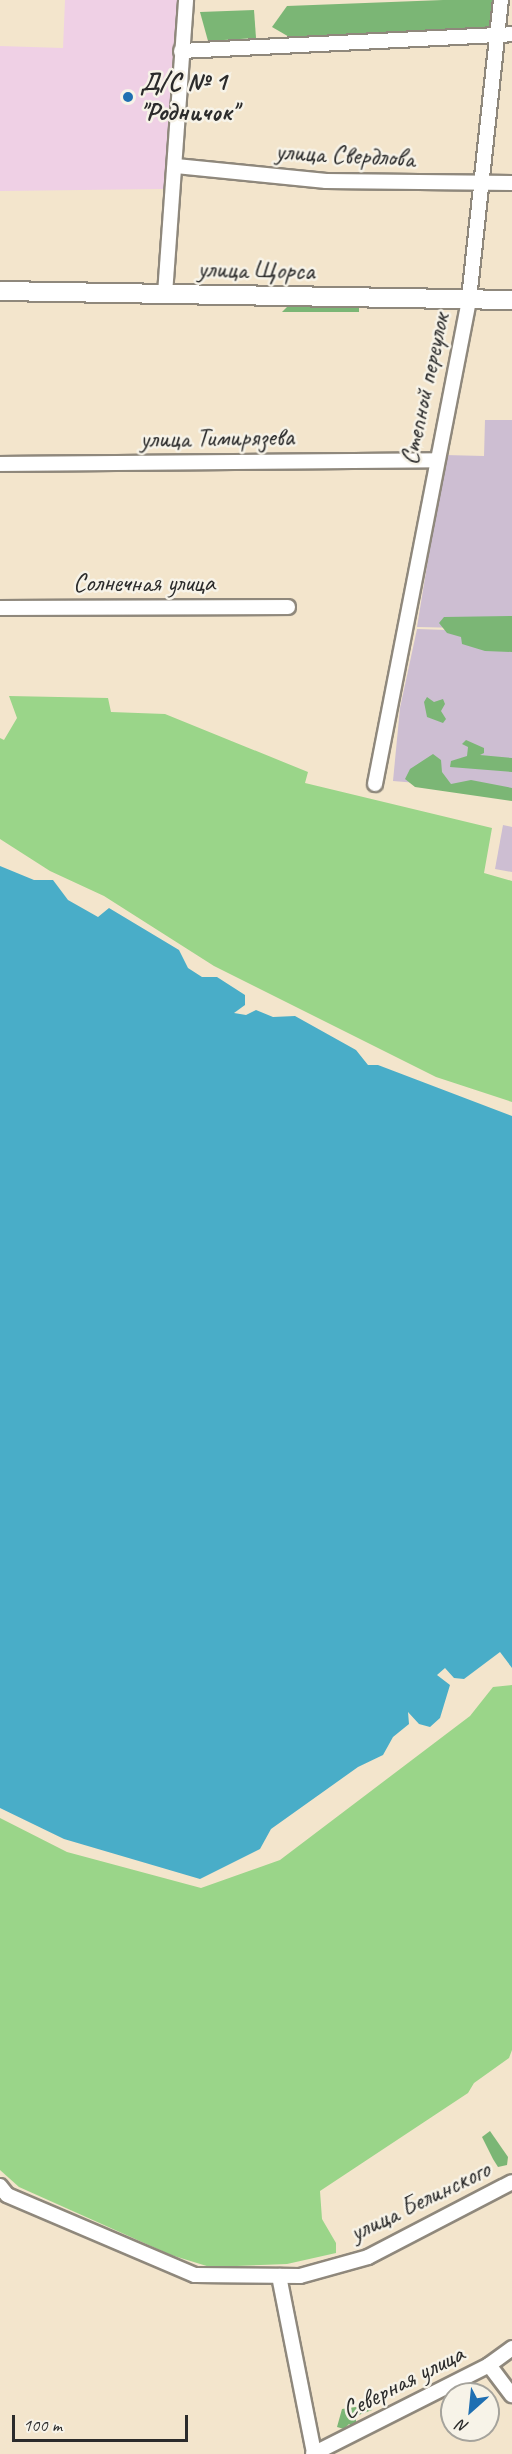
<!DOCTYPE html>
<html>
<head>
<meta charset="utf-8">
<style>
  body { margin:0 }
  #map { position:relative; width:512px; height:2454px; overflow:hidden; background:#f3e5cc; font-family:Caveat,sans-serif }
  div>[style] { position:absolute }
  .built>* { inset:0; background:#efd0e5 }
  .industrial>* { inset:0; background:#cdbed2 }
  .green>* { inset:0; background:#9ad589 }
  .forest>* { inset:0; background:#7bb675 }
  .water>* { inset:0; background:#49adc8 }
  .roads { filter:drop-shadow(2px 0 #8f887c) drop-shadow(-2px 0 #8f887c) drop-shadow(0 2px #8f887c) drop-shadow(0 -2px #8f887c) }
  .minor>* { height:14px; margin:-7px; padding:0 7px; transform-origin:7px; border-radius:7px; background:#fff }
  .tertiary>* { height:18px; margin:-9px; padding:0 9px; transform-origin:9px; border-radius:9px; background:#fff }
  .dots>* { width:16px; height:16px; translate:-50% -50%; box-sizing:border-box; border:3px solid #f7f3e8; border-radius:50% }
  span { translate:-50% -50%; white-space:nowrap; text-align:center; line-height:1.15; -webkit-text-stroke:5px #f7f3e8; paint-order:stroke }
  .poi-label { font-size:26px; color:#2b2b2b; font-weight:700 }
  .left { translate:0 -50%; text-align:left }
  .street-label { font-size:26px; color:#2b2b2b }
  .north { position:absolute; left:440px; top:2382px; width:60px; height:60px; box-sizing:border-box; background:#f7f3e8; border:2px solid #a5a39c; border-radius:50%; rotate:207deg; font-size:16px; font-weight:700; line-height:24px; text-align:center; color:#2b2b2b }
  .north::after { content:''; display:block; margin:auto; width:21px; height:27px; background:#1f6fb2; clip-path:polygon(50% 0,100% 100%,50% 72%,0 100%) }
  .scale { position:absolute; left:12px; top:2415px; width:176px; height:27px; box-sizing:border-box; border:3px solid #2b2b2b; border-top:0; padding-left:8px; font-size:18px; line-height:21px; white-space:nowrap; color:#2b2b2b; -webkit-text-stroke:4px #f7f3e8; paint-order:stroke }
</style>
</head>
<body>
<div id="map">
  <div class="built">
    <i style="clip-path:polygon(65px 0,180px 0,164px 189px,0 191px,0 46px,63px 48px)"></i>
  </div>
  <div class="industrial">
    <i style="clip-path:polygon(485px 420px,512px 420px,512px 629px,417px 627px,445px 455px,484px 456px)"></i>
    <i style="clip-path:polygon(417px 629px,512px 632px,512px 791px,393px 781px,400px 708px)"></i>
    <i style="clip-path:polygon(503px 825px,512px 827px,512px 872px,495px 869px)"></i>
  </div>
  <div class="green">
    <i style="clip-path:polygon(9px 696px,108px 698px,111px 712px,165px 714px,308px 772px,305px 783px,492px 828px,484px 873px,512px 881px,512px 1102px,436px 1077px,214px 966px,104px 896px,50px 871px,0 839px,0 738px,4px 740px,17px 718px)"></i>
    <i style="clip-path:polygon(512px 1685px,512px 2050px,509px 2058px,474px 2083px,468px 2093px,320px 2191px,322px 2219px,336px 2243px,336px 2253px,287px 2264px,210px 2267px,171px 2255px,19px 2187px,0 2170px,0 1818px,67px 1852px,201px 1888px,280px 1860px,470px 1716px,493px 1687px)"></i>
  </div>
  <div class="forest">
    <i style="clip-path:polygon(443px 0,493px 0,490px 27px,291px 38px,272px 27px,287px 6px)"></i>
    <i style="clip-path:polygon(254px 10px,256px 38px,208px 41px,200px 12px)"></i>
    <i style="clip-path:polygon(359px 301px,359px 312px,282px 312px,289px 305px)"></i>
    <i style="clip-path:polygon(512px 616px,512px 652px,485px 651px,462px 644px,461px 637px,447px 633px,439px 623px,444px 617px)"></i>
    <i style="clip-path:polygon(427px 697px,434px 702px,443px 699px,445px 704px,441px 711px,446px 719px,443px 723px,427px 717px,424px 702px)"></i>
    <i style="clip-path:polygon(466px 740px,484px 748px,484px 753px,480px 755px,512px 758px,512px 772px,450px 767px,451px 761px,467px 756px,468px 747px,462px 744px)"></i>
    <i style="clip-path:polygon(433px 754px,441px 760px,442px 772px,451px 784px,471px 780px,512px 788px,512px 801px,415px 787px,405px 779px,410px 769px)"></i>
    <i style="clip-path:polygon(490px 2131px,508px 2157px,507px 2165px,498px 2167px,493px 2159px,482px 2137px)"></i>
    <i style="clip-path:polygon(374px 2400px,372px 2410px,356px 2416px,356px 2429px,349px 2424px,344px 2429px,337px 2427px,342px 2409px,363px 2406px)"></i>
  </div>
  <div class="water">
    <i style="clip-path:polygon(0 866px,34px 880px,53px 880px,68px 900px,98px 917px,109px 908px,179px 950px,188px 968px,202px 977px,217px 977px,245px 995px,245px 1005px,234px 1013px,246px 1015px,256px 1010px,273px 1017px,295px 1016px,356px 1050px,368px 1065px,378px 1065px,512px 1116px,512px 1668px,500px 1652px,464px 1679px,454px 1678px,445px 1668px,437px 1675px,450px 1685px,440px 1718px,430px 1727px,419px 1724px,408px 1712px,409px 1724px,393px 1737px,383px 1755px,358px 1767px,271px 1829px,260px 1849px,200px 1879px,64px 1839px,0 1808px)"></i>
  </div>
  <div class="roads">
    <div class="minor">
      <i style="left:181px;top:51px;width:331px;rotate:-2.9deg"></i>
      <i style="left:176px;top:166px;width:151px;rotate:5.7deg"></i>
      <i style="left:326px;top:181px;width:186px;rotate:0.6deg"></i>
      <i style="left:165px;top:294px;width:295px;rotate:-85.9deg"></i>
      <i style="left:0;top:464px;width:435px;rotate:-0.5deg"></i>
      <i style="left:0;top:608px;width:288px;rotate:-0.2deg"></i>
      <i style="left:375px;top:784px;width:494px;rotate:-79deg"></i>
      <i style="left:469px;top:299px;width:301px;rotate:-83.9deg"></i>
      <i style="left:0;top:2186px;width:11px;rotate:52deg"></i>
      <i style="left:7px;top:2195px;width:204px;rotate:23.1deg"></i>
      <i style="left:195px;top:2275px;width:105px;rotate:0.5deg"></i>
      <i style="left:300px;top:2276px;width:71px;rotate:-15.6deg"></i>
      <i style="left:368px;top:2257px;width:162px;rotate:-27.5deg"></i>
      <i style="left:279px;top:2276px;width:180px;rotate:78.8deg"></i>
      <i style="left:489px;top:2365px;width:38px;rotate:53deg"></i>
      <i style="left:313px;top:2454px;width:197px;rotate:-26.8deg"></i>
      <i style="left:489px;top:2365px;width:29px;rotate:-36deg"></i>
    </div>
    <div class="tertiary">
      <i style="left:0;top:291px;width:512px;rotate:1.01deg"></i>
    </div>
  </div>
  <div class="dots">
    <i style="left:128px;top:97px;background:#1f6fb2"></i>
  </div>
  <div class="poi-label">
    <span class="left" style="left:140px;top:97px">Д/С № 1<br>"Родничок"</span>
  </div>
  <div class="street-label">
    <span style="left:345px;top:155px;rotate:3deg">улица Свердлова</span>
    <span style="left:256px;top:270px;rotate:1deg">улица Щорса</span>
    <span style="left:425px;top:389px;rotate:-78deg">Степной переулок</span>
    <span style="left:217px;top:438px;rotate:-1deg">улица Тимирязева</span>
    <span style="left:144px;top:583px">Солнечная улица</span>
    <span style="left:420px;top:2201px;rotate:-26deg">улица Белинского</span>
    <span style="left:403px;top:2382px;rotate:-27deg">Северная улица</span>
  </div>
  <div class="north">N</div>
  <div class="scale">100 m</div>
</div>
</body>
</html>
